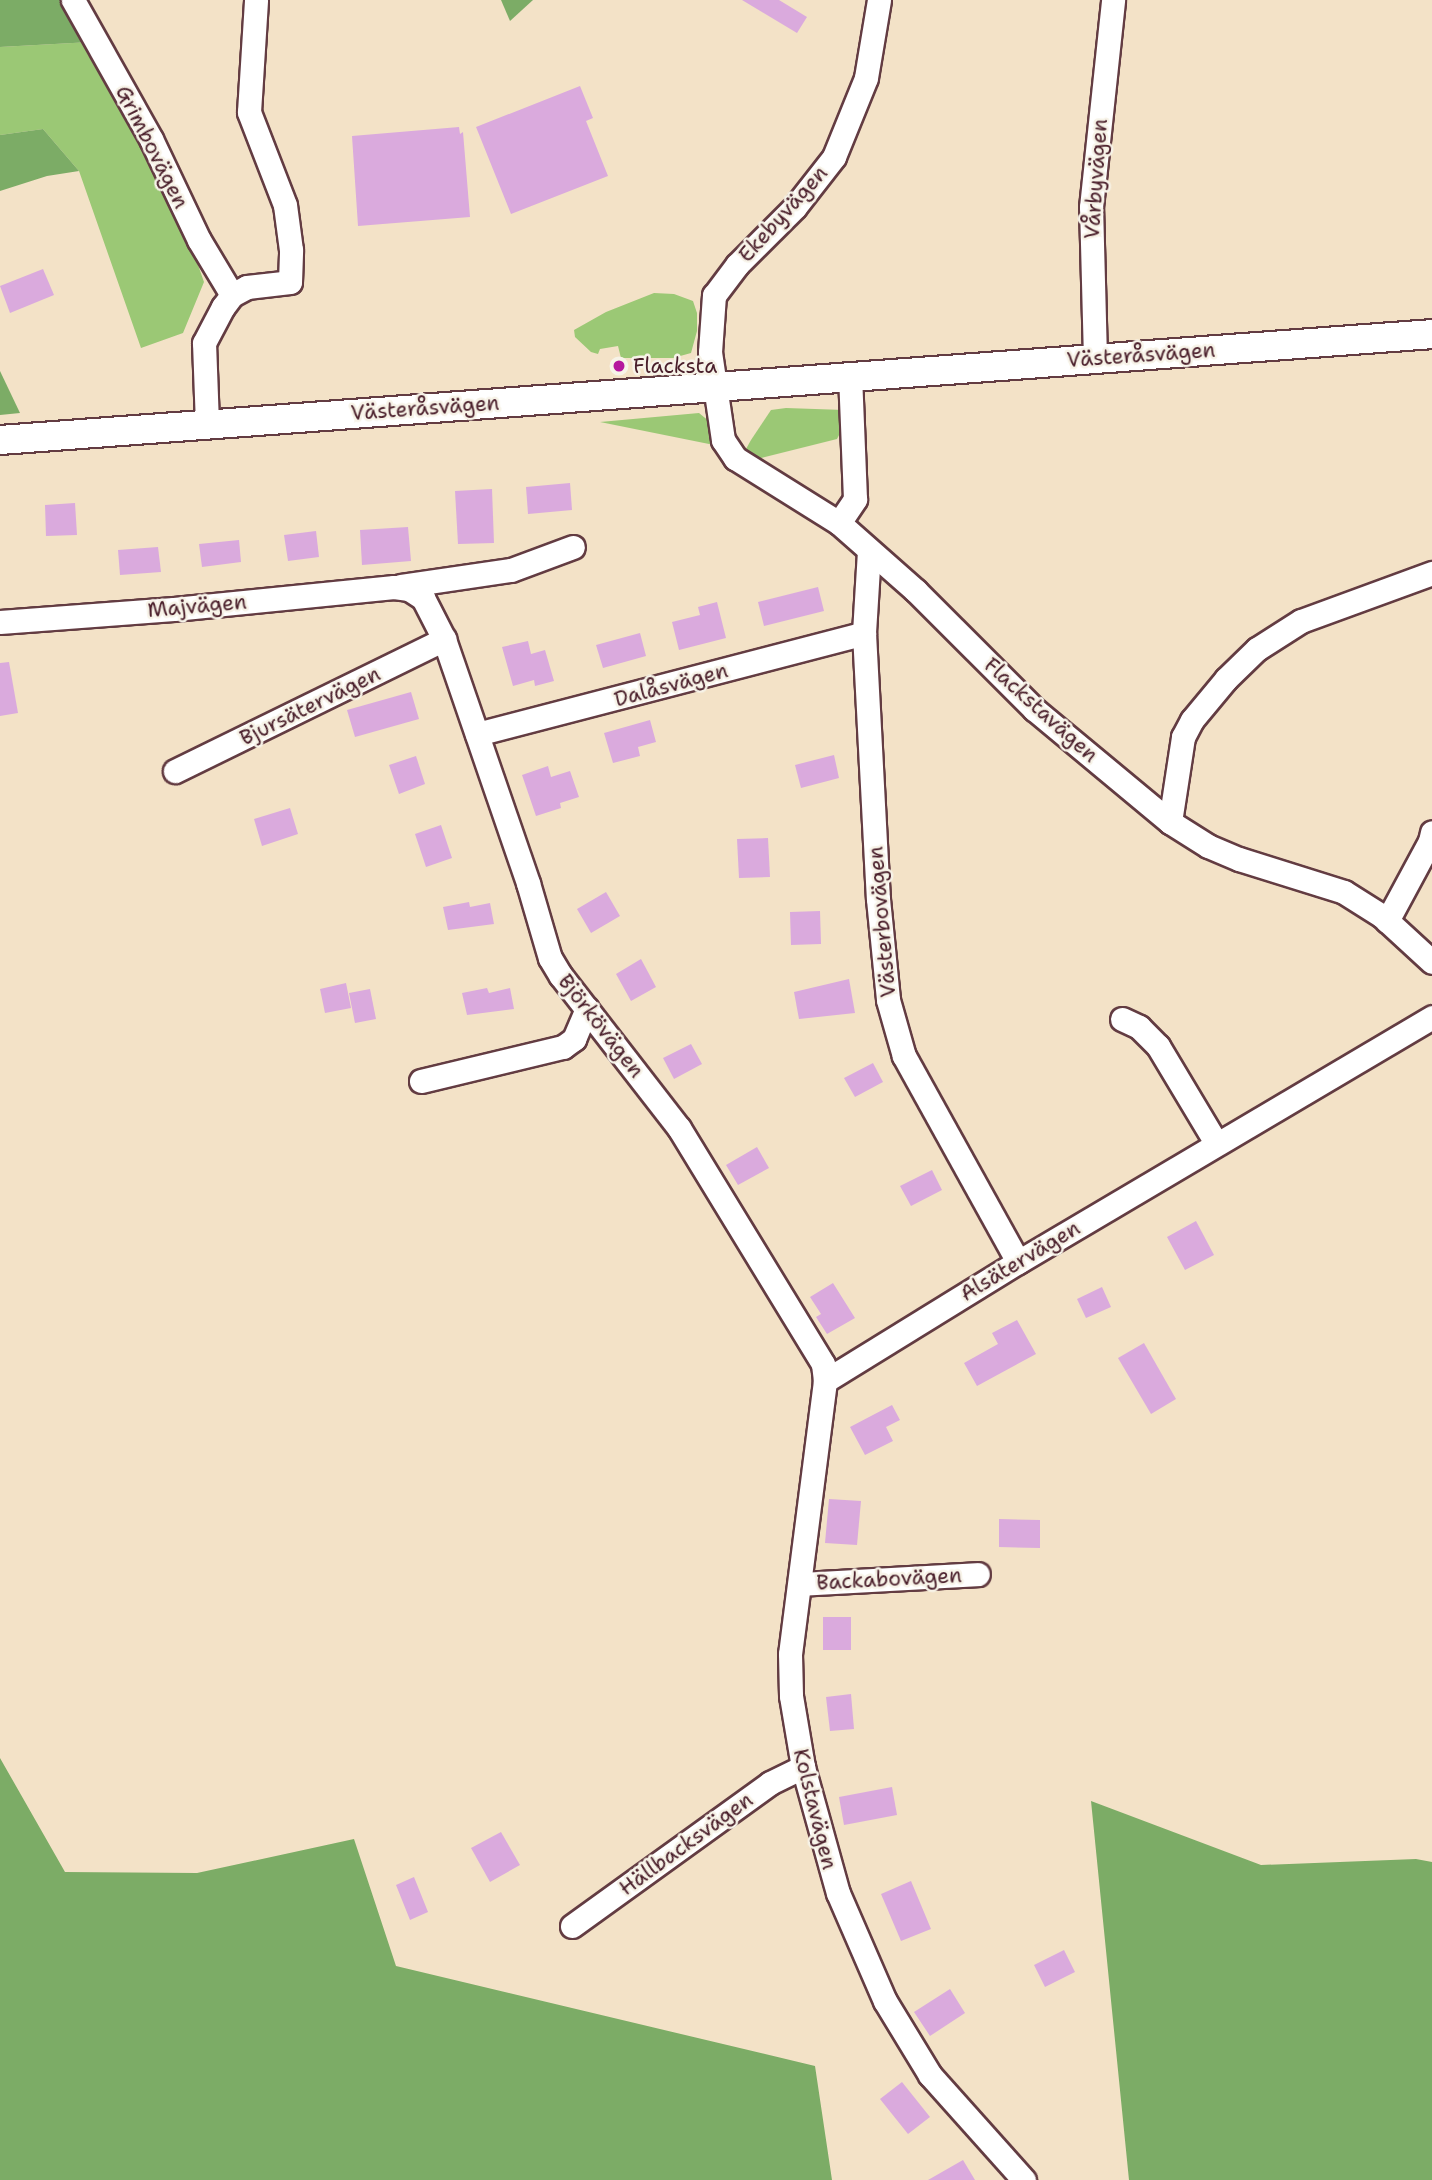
<!DOCTYPE html>
<html>
<head>
<meta charset="utf-8">
<style>
  body { margin:0 }
  #map { position:relative; width:1432px; height:2180px; overflow:hidden; background:#f3e2c7; font-family:"Shantell Sans",sans-serif }
  div>[style] { position:absolute }
  .green>* { inset:0; background:#9bc875 }
  .forest>* { inset:0; background:#7cac66 }
  .building>* { inset:0; background:#daaadd }
  .roads { filter:drop-shadow(2px 0 #633c42) drop-shadow(-2px 0 #633c42) drop-shadow(0 2px #633c42) drop-shadow(0 -2px #633c42) }
  .minor>* { height:23px; margin:-11.5px; padding:0 11.5px; transform-origin:11.5px; border-radius:11.5px; background:#fff }
  .tertiary>* { height:28px; margin:-14px; padding:0 14px; transform-origin:14px; border-radius:14px; background:#fff }
  .dots>* { width:19px; height:19px; translate:-50% -50%; box-sizing:border-box; border:4px solid #f7f3e8; border-radius:50% }
  span { translate:-50% -50%; white-space:nowrap; text-align:center; line-height:1.15; -webkit-text-stroke:5px #f7f3e8; paint-order:stroke }
  .street-label { font-size:21px; color:#4a1f2b }
  .poi-label { font-size:21px; color:#4a1f2b }
  .left { translate:0 -50%; text-align:left }
</style>
</head>
<body>
<div id="map">
  <div class="green">
    <i style="clip-path:polygon(91px 42px,183px 222px,204px 282px,183px 333px,141px 348px,79px 171px,43px 129px,0 135px,0 47px)"></i>
    <i style="clip-path:polygon(654px 293px,674px 294px,693px 301px,697px 313px,697px 331px,691px 353px,673px 358px,621px 358px,618px 346px,600px 349px,598px 354px,591px 352px,575px 337px,574px 330px,606px 312px)"></i>
    <i style="clip-path:polygon(786px 408px,844px 410px,849px 416px,837px 439px,757px 459px,746px 449px,751px 440px,771px 410px)"></i>
    <i style="clip-path:polygon(699px 413px,710px 422px,714px 445px,600px 422px)"></i>
  </div>
  <div class="forest">
    <i style="clip-path:polygon(0 0,68px 0,91px 42px,0 47px)"></i>
    <i style="clip-path:polygon(501px 0,533px 0,510px 21px)"></i>
    <i style="clip-path:polygon(43px 129px,79px 171px,47px 176px,0 191px,0 135px)"></i>
    <i style="clip-path:polygon(0 371px,20px 413px,0 415px)"></i>
    <i style="clip-path:polygon(0 1758px,65px 1872px,197px 1873px,354px 1839px,396px 1966px,815px 2066px,832px 2180px,0 2180px)"></i>
    <i style="clip-path:polygon(1091px 1801px,1261px 1865px,1416px 1859px,1432px 1862px,1432px 2180px,1129px 2180px)"></i>
  </div>
  <div class="building">
    <i style="clip-path:polygon(742px 0,779px 0,807px 17px,797px 33px)"></i>
    <i style="clip-path:polygon(580px 86px,593px 118px,586px 121px,608px 176px,511px 214px,476px 127px)"></i>
    <i style="clip-path:polygon(459px 127px,460px 134px,463px 132px,470px 217px,358px 226px,352px 136px)"></i>
    <i style="clip-path:polygon(43px 269px,54px 295px,10px 313px,0 286px)"></i>
    <i style="clip-path:polygon(570px 483px,572px 510px,528px 514px,526px 487px)"></i>
    <i style="clip-path:polygon(492px 489px,494px 543px,458px 544px,455px 491px)"></i>
    <i style="clip-path:polygon(75px 503px,77px 535px,46px 536px,45px 505px)"></i>
    <i style="clip-path:polygon(408px 527px,411px 561px,362px 565px,360px 530px)"></i>
    <i style="clip-path:polygon(316px 531px,319px 557px,288px 561px,284px 535px)"></i>
    <i style="clip-path:polygon(239px 540px,241px 562px,202px 567px,199px 544px)"></i>
    <i style="clip-path:polygon(158px 547px,161px 572px,120px 575px,118px 550px)"></i>
    <i style="clip-path:polygon(818px 587px,824px 611px,764px 626px,758px 602px)"></i>
    <i style="clip-path:polygon(717px 602px,726px 638px,679px 650px,672px 622px,700px 615px,698px 607px)"></i>
    <i style="clip-path:polygon(640px 633px,646px 656px,603px 668px,596px 645px)"></i>
    <i style="clip-path:polygon(528px 641px,531px 654px,545px 650px,554px 681px,535px 686px,534px 680px,513px 686px,502px 647px)"></i>
    <i style="clip-path:polygon(9px 662px,18px 713px,0 716px,0 663px)"></i>
    <i style="clip-path:polygon(411px 692px,419px 719px,355px 737px,347px 710px)"></i>
    <i style="clip-path:polygon(650px 720px,656px 742px,638px 747px,640px 756px,613px 763px,604px 733px)"></i>
    <i style="clip-path:polygon(834px 755px,839px 778px,801px 788px,795px 765px)"></i>
    <i style="clip-path:polygon(416px 756px,425px 784px,399px 794px,389px 765px)"></i>
    <i style="clip-path:polygon(548px 766px,551px 777px,570px 771px,579px 797px,560px 803px,561px 808px,536px 816px,522px 775px)"></i>
    <i style="clip-path:polygon(290px 808px,298px 834px,262px 846px,254px 819px)"></i>
    <i style="clip-path:polygon(441px 825px,452px 858px,426px 867px,415px 834px)"></i>
    <i style="clip-path:polygon(768px 838px,770px 877px,739px 878px,737px 839px)"></i>
    <i style="clip-path:polygon(606px 892px,620px 916px,591px 933px,577px 909px)"></i>
    <i style="clip-path:polygon(469px 902px,470px 907px,490px 903px,494px 924px,448px 930px,443px 907px)"></i>
    <i style="clip-path:polygon(820px 911px,821px 944px,791px 945px,790px 912px)"></i>
    <i style="clip-path:polygon(641px 959px,656px 987px,631px 1001px,616px 974px)"></i>
    <i style="clip-path:polygon(849px 979px,855px 1013px,799px 1019px,794px 992px)"></i>
    <i style="clip-path:polygon(346px 983px,351px 1008px,325px 1013px,320px 989px)"></i>
    <i style="clip-path:polygon(487px 988px,489px 993px,510px 988px,514px 1009px,467px 1015px,462px 993px)"></i>
    <i style="clip-path:polygon(370px 989px,376px 1019px,355px 1023px,349px 993px)"></i>
    <i style="clip-path:polygon(691px 1044px,702px 1064px,674px 1079px,663px 1058px)"></i>
    <i style="clip-path:polygon(873px 1063px,883px 1082px,855px 1097px,844px 1078px)"></i>
    <i style="clip-path:polygon(757px 1147px,769px 1168px,738px 1185px,726px 1165px)"></i>
    <i style="clip-path:polygon(932px 1170px,942px 1190px,911px 1206px,900px 1186px)"></i>
    <i style="clip-path:polygon(1196px 1221px,1214px 1255px,1185px 1270px,1167px 1237px)"></i>
    <i style="clip-path:polygon(833px 1283px,855px 1318px,827px 1334px,816px 1317px,821px 1314px,810px 1297px)"></i>
    <i style="clip-path:polygon(1102px 1287px,1111px 1307px,1086px 1318px,1077px 1299px)"></i>
    <i style="clip-path:polygon(1017px 1320px,1036px 1354px,977px 1386px,964px 1363px,998px 1344px,992px 1333px)"></i>
    <i style="clip-path:polygon(1144px 1343px,1176px 1399px,1151px 1414px,1118px 1358px)"></i>
    <i style="clip-path:polygon(892px 1405px,900px 1420px,886px 1427px,893px 1441px,865px 1455px,850px 1427px)"></i>
    <i style="clip-path:polygon(829px 1499px,861px 1501px,857px 1545px,825px 1543px)"></i>
    <i style="clip-path:polygon(999px 1519px,1040px 1520px,1040px 1548px,999px 1547px)"></i>
    <i style="clip-path:polygon(823px 1617px,851px 1617px,851px 1650px,823px 1650px)"></i>
    <i style="clip-path:polygon(851px 1694px,854px 1729px,830px 1731px,826px 1697px)"></i>
    <i style="clip-path:polygon(892px 1787px,897px 1815px,844px 1825px,839px 1797px)"></i>
    <i style="clip-path:polygon(501px 1832px,520px 1865px,490px 1882px,471px 1848px)"></i>
    <i style="clip-path:polygon(414px 1877px,428px 1912px,410px 1920px,396px 1885px)"></i>
    <i style="clip-path:polygon(911px 1881px,931px 1929px,901px 1941px,881px 1894px)"></i>
    <i style="clip-path:polygon(1064px 1950px,1075px 1972px,1045px 1987px,1034px 1965px)"></i>
    <i style="clip-path:polygon(950px 1989px,965px 2013px,930px 2036px,914px 2012px)"></i>
    <i style="clip-path:polygon(902px 2082px,930px 2117px,908px 2134px,880px 2099px)"></i>
    <i style="clip-path:polygon(963px 2160px,975px 2180px,928px 2180px)"></i>
  </div>
  <div class="roads">
    <div class="minor">
      <i style="left:73px;top:0;width:159px;rotate:60.7deg"></i>
      <i style="left:151px;top:139px;width:112px;rotate:64.6deg"></i>
      <i style="left:199px;top:240px;width:64px;rotate:59deg"></i>
      <i style="left:879px;top:0;width:79px;rotate:99.5deg"></i>
      <i style="left:866px;top:78px;width:85px;rotate:112.1deg"></i>
      <i style="left:834px;top:157px;width:63px;rotate:128deg"></i>
      <i style="left:795px;top:207px;width:82px;rotate:135deg"></i>
      <i style="left:737px;top:265px;width:38px;rotate:127deg"></i>
      <i style="left:714px;top:295px;width:57px;rotate:94deg"></i>
      <i style="left:710px;top:352px;width:89px;rotate:81.6deg"></i>
      <i style="left:723px;top:440px;width:22px;rotate:56deg"></i>
      <i style="left:735px;top:458px;width:123px;rotate:32deg"></i>
      <i style="left:839px;top:523px;width:103px;rotate:41.4deg"></i>
      <i style="left:916px;top:591px;width:167px;rotate:45deg"></i>
      <i style="left:1034px;top:709px;width:177px;rotate:39.7deg"></i>
      <i style="left:1170px;top:822px;width:45px;rotate:32.3deg"></i>
      <i style="left:1208px;top:846px;width:34px;rotate:23deg"></i>
      <i style="left:1239px;top:859px;width:110px;rotate:17.4deg"></i>
      <i style="left:1344px;top:892px;width:45px;rotate:32.3deg"></i>
      <i style="left:1382px;top:916px;width:68px;rotate:42.6deg"></i>
      <i style="left:1095px;top:358px;width:151px;rotate:-91.5deg"></i>
      <i style="left:1091px;top:207px;width:208px;rotate:-83.9deg"></i>
      <i style="left:207px;top:424px;width:81px;rotate:-92.1deg"></i>
      <i style="left:204px;top:343px;width:41px;rotate:-62.2deg"></i>
      <i style="left:223px;top:307px;width:15px;rotate:-53deg"></i>
      <i style="left:232px;top:295px;width:17px;rotate:-28deg"></i>
      <i style="left:247px;top:287px;width:43px;rotate:-6.6deg"></i>
      <i style="left:290px;top:282px;width:32px;rotate:-88deg"></i>
      <i style="left:291px;top:250px;width:45px;rotate:-97.6deg"></i>
      <i style="left:285px;top:205px;width:100px;rotate:-111.2deg"></i>
      <i style="left:249px;top:112px;width:112px;rotate:-86.4deg"></i>
      <i style="left:839px;top:523px;width:29px;rotate:-56deg"></i>
      <i style="left:855px;top:499px;width:123px;rotate:-92.3deg"></i>
      <i style="left:869px;top:551px;width:82px;rotate:93.5deg"></i>
      <i style="left:864px;top:633px;width:266px;rotate:87deg"></i>
      <i style="left:878px;top:899px;width:101px;rotate:84.3deg"></i>
      <i style="left:888px;top:1000px;width:58px;rotate:74.1deg"></i>
      <i style="left:904px;top:1056px;width:235px;rotate:61deg"></i>
      <i style="left:401px;top:586px;width:111px;rotate:-8.3deg"></i>
      <i style="left:511px;top:570px;width:66px;rotate:-20.4deg"></i>
      <i style="left:0;top:622px;width:174px;rotate:-4.3deg"></i>
      <i style="left:174px;top:609px;width:221px;rotate:-5.7deg"></i>
      <i style="left:394px;top:587px;width:15px;rotate:8deg"></i>
      <i style="left:409px;top:589px;width:17px;rotate:33deg"></i>
      <i style="left:423px;top:598px;width:46px;rotate:62.9deg"></i>
      <i style="left:444px;top:639px;width:258px;rotate:71deg"></i>
      <i style="left:528px;top:883px;width:78px;rotate:73.7deg"></i>
      <i style="left:550px;top:958px;width:21px;rotate:59deg"></i>
      <i style="left:561px;top:976px;width:192px;rotate:52.2deg"></i>
      <i style="left:679px;top:1128px;width:276px;rotate:58.6deg"></i>
      <i style="left:823px;top:1364px;width:17px;rotate:83deg"></i>
      <i style="left:825px;top:1381px;width:275px;rotate:97.3deg"></i>
      <i style="left:790px;top:1654px;width:42px;rotate:88.6deg"></i>
      <i style="left:791px;top:1696px;width:72px;rotate:80.4deg"></i>
      <i style="left:803px;top:1767px;width:131px;rotate:74.5deg"></i>
      <i style="left:838px;top:1893px;width:118px;rotate:66.5deg"></i>
      <i style="left:885px;top:2001px;width:87px;rotate:58.7deg"></i>
      <i style="left:930px;top:2075px;width:141px;rotate:48.2deg"></i>
      <i style="left:477px;top:734px;width:400px;rotate:-14.6deg"></i>
      <i style="left:175px;top:771px;width:300px;rotate:-26.1deg"></i>
      <i style="left:1170px;top:822px;width:86px;rotate:-81.3deg"></i>
      <i style="left:1183px;top:737px;width:19px;rotate:-62deg"></i>
      <i style="left:1192px;top:720px;width:53px;rotate:-50.3deg"></i>
      <i style="left:1226px;top:679px;width:43px;rotate:-44.1deg"></i>
      <i style="left:1257px;top:649px;width:52px;rotate:-32.5deg"></i>
      <i style="left:1301px;top:621px;width:140px;rotate:-20.1deg"></i>
      <i style="left:1387px;top:921px;width:91px;rotate:-61.7deg"></i>
      <i style="left:1430px;top:841px;width:9px;rotate:-77deg"></i>
      <i style="left:1122px;top:1019px;width:19px;rotate:25deg"></i>
      <i style="left:1139px;top:1027px;width:27px;rotate:45deg"></i>
      <i style="left:1158px;top:1046px;width:113px;rotate:59.1deg"></i>
      <i style="left:421px;top:1081px;width:146px;rotate:-13.5deg"></i>
      <i style="left:563px;top:1047px;width:14px;rotate:-36deg"></i>
      <i style="left:574px;top:1039px;width:33px;rotate:-67deg"></i>
      <i style="left:825px;top:1381px;width:227px;rotate:-31.7deg"></i>
      <i style="left:1018px;top:1262px;width:481px;rotate:-30.6deg"></i>
      <i style="left:800px;top:1584px;width:178px;rotate:-3.2deg"></i>
      <i style="left:572px;top:1926px;width:244px;rotate:-35.8deg"></i>
      <i style="left:770px;top:1783px;width:37px;rotate:-26deg"></i>
    </div>
    <div class="tertiary">
      <i style="left:0;top:440px;width:1436px;rotate:-4.23deg"></i>
    </div>
  </div>
  <div class="dots">
    <i style="left:619px;top:366px;background:#b5179e"></i>
  </div>
  <div class="street-label">
    <span style="left:152px;top:147px;rotate:63deg">Grimbovägen</span>
    <span style="left:1096px;top:179px;rotate:-86deg">Vårbyvägen</span>
    <span style="left:783px;top:214px;rotate:-48deg">Ekebyvägen</span>
    <span style="left:1141px;top:355px;rotate:-4deg">Västeråsvägen</span>
    <span style="left:425px;top:408px;rotate:-4deg">Västeråsvägen</span>
    <span style="left:197px;top:606px;rotate:-5deg">Majvägen</span>
    <span style="left:671px;top:685px;rotate:-15deg">Dalåsvägen</span>
    <span style="left:310px;top:706px;rotate:-26deg">Bjursätervägen</span>
    <span style="left:1041px;top:710px;rotate:42deg">Flackstavägen</span>
    <span style="left:882px;top:922px;rotate:-95deg">Västerbovägen</span>
    <span style="left:601px;top:1026px;rotate:52deg">Björkövägen</span>
    <span style="left:1020px;top:1261px;rotate:-31deg">Alsätervägen</span>
    <span style="left:889px;top:1579px;rotate:-3deg">Backabovägen</span>
    <span style="left:815px;top:1809px;rotate:76deg">Kolstavägen</span>
    <span style="left:686px;top:1844px;rotate:-36deg">Hällbacksvägen</span>
  </div>
  <div class="poi-label">
    <span class="left" style="left:633px;top:366px">Flacksta</span>
  </div>
</div>
</body>
</html>
